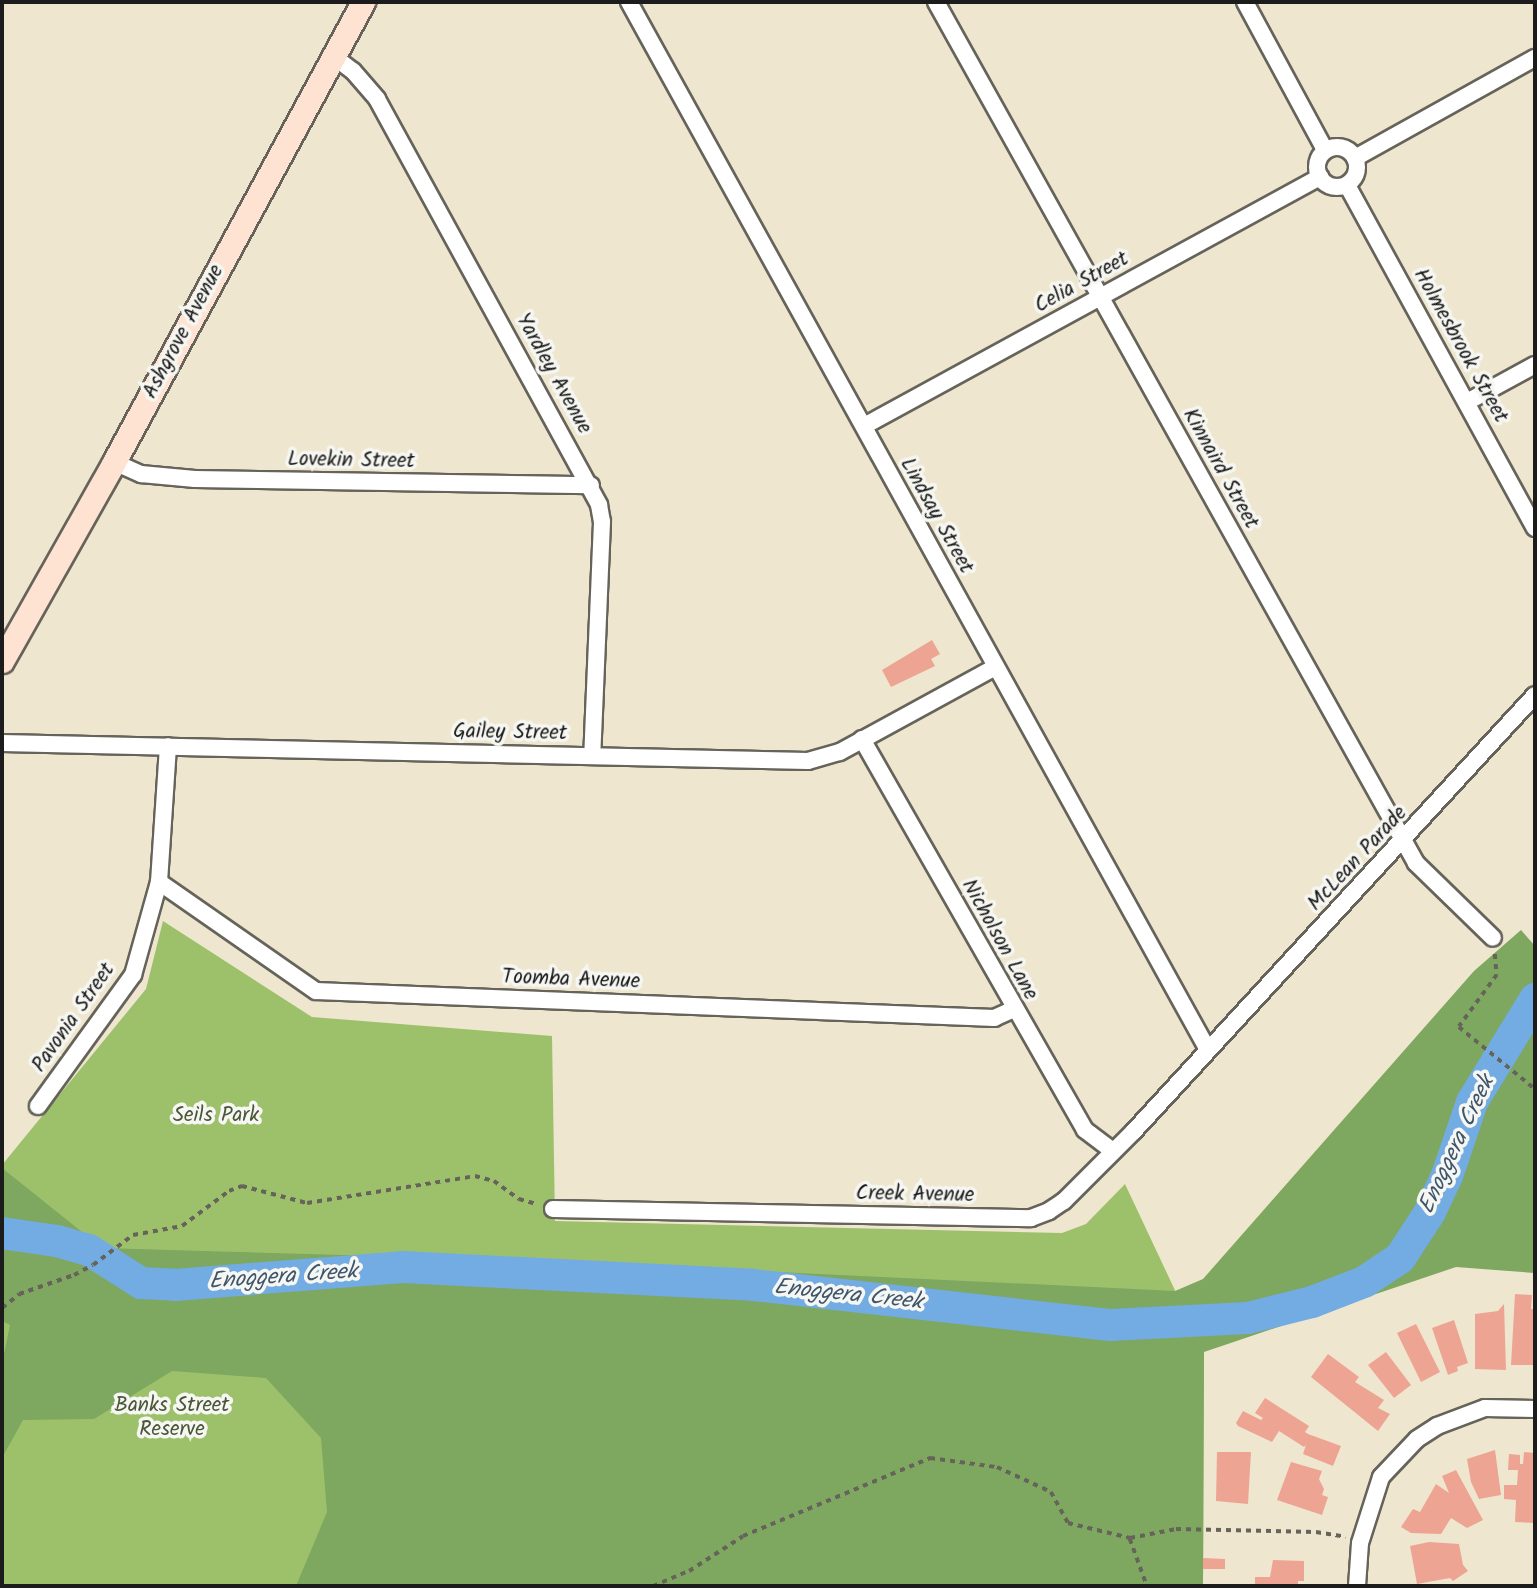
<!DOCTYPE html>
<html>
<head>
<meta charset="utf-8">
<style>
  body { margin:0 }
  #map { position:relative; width:1537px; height:1588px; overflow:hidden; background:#eee6ce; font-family:Kalam,sans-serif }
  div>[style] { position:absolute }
  .green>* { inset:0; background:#9dc16b }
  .forest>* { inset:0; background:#7ea75f }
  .river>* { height:32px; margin:-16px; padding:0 16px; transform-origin:16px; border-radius:16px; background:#72ace3 }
  .building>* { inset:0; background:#eea493 }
  .path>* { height:3.5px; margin-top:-1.75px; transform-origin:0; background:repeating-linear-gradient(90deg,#66635a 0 5px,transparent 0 10px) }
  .roads { filter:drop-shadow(2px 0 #66635a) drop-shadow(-2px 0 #66635a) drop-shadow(0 2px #66635a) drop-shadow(0 -2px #66635a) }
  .minor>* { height:16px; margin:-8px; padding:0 8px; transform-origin:8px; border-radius:8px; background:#fff }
  .minor>.ring { margin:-8px; padding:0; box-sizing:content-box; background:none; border:16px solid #fff; border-radius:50% }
  .secondary>* { height:23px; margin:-11.5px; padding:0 11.5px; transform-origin:11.5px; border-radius:11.5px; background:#fee3d2 }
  span { translate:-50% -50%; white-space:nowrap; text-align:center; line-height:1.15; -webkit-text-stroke:7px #f6f6f2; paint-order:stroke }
  .street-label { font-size:21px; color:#1c1c1c }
  .park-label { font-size:21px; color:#495638 }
  .water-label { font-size:23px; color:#3e566c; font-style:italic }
  .frame { position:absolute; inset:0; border:4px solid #1c1c1c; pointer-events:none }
</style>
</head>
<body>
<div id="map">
  <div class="green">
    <i style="clip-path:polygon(163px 921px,312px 1017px,552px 1036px,555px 1221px,1062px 1233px,1086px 1224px,1125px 1184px,1204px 1352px,1203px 1586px,2px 1586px,2px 1165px,146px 989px)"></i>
  </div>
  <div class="forest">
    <i style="clip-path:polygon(1521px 930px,1535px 946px,1535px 1273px,1456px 1267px,1204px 1352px,1203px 1586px,296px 1586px,327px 1512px,321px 1438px,266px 1378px,172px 1371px,94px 1419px,23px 1420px,2px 1458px,2px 1364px,10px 1325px,2px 1321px,2px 1168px,102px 1248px,550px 1261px,1175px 1291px,1203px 1279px,1474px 971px)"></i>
  </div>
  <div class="river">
    <i style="left:2px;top:1233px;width:56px;rotate:8.3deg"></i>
    <i style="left:57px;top:1241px;width:33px;rotate:16deg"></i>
    <i style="left:89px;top:1250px;width:62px;rotate:32.4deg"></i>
    <i style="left:141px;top:1283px;width:34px;rotate:3deg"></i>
    <i style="left:175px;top:1285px;width:228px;rotate:-4.5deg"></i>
    <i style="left:402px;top:1267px;width:351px;rotate:2.9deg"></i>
    <i style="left:753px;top:1285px;width:359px;rotate:6.4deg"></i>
    <i style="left:1110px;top:1325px;width:138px;rotate:-2.9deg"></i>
    <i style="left:1248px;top:1318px;width:66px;rotate:-14deg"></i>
    <i style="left:1312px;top:1302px;width:56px;rotate:-21deg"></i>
    <i style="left:1364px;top:1282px;width:43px;rotate:-33.7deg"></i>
    <i style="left:1400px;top:1258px;width:55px;rotate:-56.9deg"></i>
    <i style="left:1430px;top:1212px;width:40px;rotate:-65deg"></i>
    <i style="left:1447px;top:1176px;width:78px;rotate:-71.3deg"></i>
    <i style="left:1472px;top:1102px;width:121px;rotate:-58.5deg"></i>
  </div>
  <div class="building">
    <i style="clip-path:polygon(932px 640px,940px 654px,931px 659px,935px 666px,891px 687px,882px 670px)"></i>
    <i style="clip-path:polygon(1515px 1294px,1532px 1295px,1531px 1309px,1535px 1309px,1534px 1365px,1511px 1365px)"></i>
    <i style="clip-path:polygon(1504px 1304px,1506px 1370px,1475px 1369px,1475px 1314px,1498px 1311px)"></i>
    <i style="clip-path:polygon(1454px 1320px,1468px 1363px,1457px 1367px,1458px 1371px,1448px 1375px,1432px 1328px)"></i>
    <i style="clip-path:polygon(1416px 1324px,1440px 1372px,1421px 1382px,1397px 1333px)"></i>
    <i style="clip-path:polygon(1386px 1352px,1411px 1385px,1394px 1398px,1368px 1365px)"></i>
    <i style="clip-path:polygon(1328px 1354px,1359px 1377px,1355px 1382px,1384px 1400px,1378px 1408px,1390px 1414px,1378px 1431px,1311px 1377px)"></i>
    <i style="clip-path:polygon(1265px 1398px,1309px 1426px,1305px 1432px,1308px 1434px,1341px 1446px,1333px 1466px,1303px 1454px,1306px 1445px,1304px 1447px,1279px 1431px,1272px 1442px,1238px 1426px,1236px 1423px,1243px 1411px,1261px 1420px,1263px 1418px,1255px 1413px)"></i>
    <i style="clip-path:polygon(1495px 1450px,1501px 1495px,1479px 1499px,1471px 1482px,1467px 1459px)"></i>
    <i style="clip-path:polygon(1217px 1452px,1251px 1452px,1248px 1504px,1216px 1501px)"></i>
    <i style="clip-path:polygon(1524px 1452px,1535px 1453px,1535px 1523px,1515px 1522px,1516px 1500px,1504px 1499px,1504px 1485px,1517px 1485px,1518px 1470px,1508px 1470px,1509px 1454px,1520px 1455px,1520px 1464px,1523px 1464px)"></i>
    <i style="clip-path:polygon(1291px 1462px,1322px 1471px,1319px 1479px,1324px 1489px,1322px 1495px,1328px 1497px,1322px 1515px,1277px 1500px)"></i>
    <i style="clip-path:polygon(1456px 1470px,1483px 1520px,1467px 1528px,1451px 1518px,1441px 1534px,1411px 1533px,1401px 1527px,1413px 1509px,1420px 1512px,1436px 1484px,1449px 1493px,1442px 1476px)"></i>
    <i style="clip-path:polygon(1429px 1542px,1459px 1544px,1463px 1565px,1468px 1571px,1453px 1581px,1450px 1578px,1417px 1584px,1410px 1546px)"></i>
    <i style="clip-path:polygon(1203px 1558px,1225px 1559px,1225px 1569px,1203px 1569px)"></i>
    <i style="clip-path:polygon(1273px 1560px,1304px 1561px,1304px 1581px,1298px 1581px,1298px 1586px,1255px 1586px,1255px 1577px,1270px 1577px)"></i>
  </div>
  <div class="path">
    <i style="left:1495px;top:954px;width:21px;rotate:85deg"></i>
    <i style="left:1497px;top:975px;width:64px;rotate:126.2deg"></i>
    <i style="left:1459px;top:1027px;width:98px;rotate:39.2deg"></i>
    <i style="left:2px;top:1308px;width:22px;rotate:-39deg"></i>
    <i style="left:19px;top:1294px;width:58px;rotate:-19.1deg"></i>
    <i style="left:74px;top:1275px;width:21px;rotate:-28deg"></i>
    <i style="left:93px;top:1265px;width:50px;rotate:-36.9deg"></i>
    <i style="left:133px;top:1235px;width:50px;rotate:-10.4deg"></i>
    <i style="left:182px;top:1226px;width:59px;rotate:-36.7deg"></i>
    <i style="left:229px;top:1191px;width:14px;rotate:-21deg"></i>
    <i style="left:242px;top:1186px;width:67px;rotate:14.7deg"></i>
    <i style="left:307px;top:1203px;width:170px;rotate:-9.1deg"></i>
    <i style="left:475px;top:1176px;width:20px;rotate:15deg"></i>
    <i style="left:494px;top:1181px;width:31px;rotate:36deg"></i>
    <i style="left:519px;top:1199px;width:19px;rotate:16deg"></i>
    <i style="left:1130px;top:1539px;width:50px;rotate:70.1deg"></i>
    <i style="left:653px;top:1586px;width:39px;rotate:-23deg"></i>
    <i style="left:689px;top:1571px;width:64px;rotate:-32.9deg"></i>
    <i style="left:743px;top:1536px;width:203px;rotate:-22.6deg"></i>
    <i style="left:930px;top:1458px;width:68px;rotate:7.7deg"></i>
    <i style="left:997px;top:1467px;width:60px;rotate:24.8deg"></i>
    <i style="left:1051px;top:1492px;width:35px;rotate:61deg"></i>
    <i style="left:1068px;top:1523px;width:64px;rotate:13.6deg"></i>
    <i style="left:1130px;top:1538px;width:47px;rotate:-11.1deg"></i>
    <i style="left:1176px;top:1529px;width:140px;rotate:1.2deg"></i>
    <i style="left:1316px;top:1532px;width:30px;rotate:9deg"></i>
  </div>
  <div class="roads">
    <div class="minor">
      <i style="left:629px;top:2px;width:1197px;rotate:61.08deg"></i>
      <i style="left:936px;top:2px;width:986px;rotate:60.86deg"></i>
      <i style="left:1416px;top:863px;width:107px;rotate:44.2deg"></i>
      <i style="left:1245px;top:2px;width:168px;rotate:61.6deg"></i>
      <i style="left:333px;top:56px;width:25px;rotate:37deg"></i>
      <i style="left:353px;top:71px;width:37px;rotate:49deg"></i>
      <i style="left:377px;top:99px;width:463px;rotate:61.3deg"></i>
      <i style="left:599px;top:505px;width:17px;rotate:80deg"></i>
      <i style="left:602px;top:522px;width:234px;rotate:92.4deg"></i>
      <i class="ring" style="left:1317px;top:147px;width:24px;height:24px"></i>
      <i style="left:1355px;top:158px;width:206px;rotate:-29.1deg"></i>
      <i style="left:1347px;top:185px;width:391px;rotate:61.3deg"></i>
      <i style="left:1467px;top:402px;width:77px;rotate:-28.6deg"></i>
      <i style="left:864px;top:426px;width:520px;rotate:-28.64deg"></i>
      <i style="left:114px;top:462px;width:30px;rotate:24deg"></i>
      <i style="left:141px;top:474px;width:54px;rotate:5.3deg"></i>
      <i style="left:195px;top:479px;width:396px;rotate:0.9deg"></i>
      <i style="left:862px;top:739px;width:450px;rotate:60.3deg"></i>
      <i style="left:1085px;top:1130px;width:35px;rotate:37deg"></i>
      <i style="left:2px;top:743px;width:806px;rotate:1.28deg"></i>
      <i style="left:808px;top:761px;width:33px;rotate:-16deg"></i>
      <i style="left:840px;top:752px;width:177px;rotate:-28.7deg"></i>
      <i style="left:159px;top:882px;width:191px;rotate:34.8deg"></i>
      <i style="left:316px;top:991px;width:679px;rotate:2.28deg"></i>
      <i style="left:994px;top:1018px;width:22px;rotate:-24deg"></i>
      <i style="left:38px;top:1106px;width:162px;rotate:-54.1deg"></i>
      <i style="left:133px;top:975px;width:97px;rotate:-74.4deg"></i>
      <i style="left:159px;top:882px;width:136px;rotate:-86.2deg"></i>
      <i style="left:553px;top:1209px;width:478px;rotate:1.1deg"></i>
      <i style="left:1031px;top:1218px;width:19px;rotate:-21deg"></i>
      <i style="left:1049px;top:1211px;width:18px;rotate:-34deg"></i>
      <i style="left:1064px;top:1201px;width:99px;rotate:-45deg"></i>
      <i style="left:1134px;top:1131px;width:592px;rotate:-47.39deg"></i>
      <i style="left:1357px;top:1586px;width:43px;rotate:-86deg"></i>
      <i style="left:1360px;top:1543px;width:69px;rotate:-72.3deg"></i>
      <i style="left:1381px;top:1477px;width:52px;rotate:-46.5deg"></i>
      <i style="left:1417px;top:1439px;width:24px;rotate:-33deg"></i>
      <i style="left:1437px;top:1426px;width:51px;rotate:-20.6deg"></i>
      <i style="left:1485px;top:1408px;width:50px;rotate:1.1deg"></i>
    </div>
    <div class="secondary">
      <i style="left:2px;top:661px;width:228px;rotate:-60.6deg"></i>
      <i style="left:114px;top:462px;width:523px;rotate:-61.57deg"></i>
    </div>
  </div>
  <div class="street-label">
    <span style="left:1082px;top:283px;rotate:-29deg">Celia Street</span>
    <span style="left:184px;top:332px;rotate:-62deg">Ashgrove Avenue</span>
    <span style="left:1460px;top:346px;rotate:61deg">Holmesbrook Street</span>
    <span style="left:553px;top:374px;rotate:61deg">Yardley Avenue</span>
    <span style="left:351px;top:461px;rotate:1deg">Lovekin Street</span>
    <span style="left:1220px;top:469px;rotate:61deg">Kinnaird Street</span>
    <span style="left:936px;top:516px;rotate:61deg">Lindsay Street</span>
    <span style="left:510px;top:733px;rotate:1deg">Gailey Street</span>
    <span style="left:1358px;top:859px;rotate:-47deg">McLean Parade</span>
    <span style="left:999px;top:940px;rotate:61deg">Nicholson Lane</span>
    <span style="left:571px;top:980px;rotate:2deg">Toomba Avenue</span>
    <span style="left:74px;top:1018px;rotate:-55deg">Pavonia Street</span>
    <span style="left:915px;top:1195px;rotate:1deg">Creek Avenue</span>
  </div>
  <div class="park-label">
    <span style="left:216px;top:1116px">Seils Park</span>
    <span style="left:172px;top:1418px">Banks Street<br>Reserve</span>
  </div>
  <div class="water-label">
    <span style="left:1457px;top:1145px;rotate:-65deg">Enoggera Creek</span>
    <span style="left:283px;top:1277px;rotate:-4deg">Enoggera Creek</span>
    <span style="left:848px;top:1295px;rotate:6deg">Enoggera Creek</span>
  </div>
  <div class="frame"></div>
</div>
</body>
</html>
